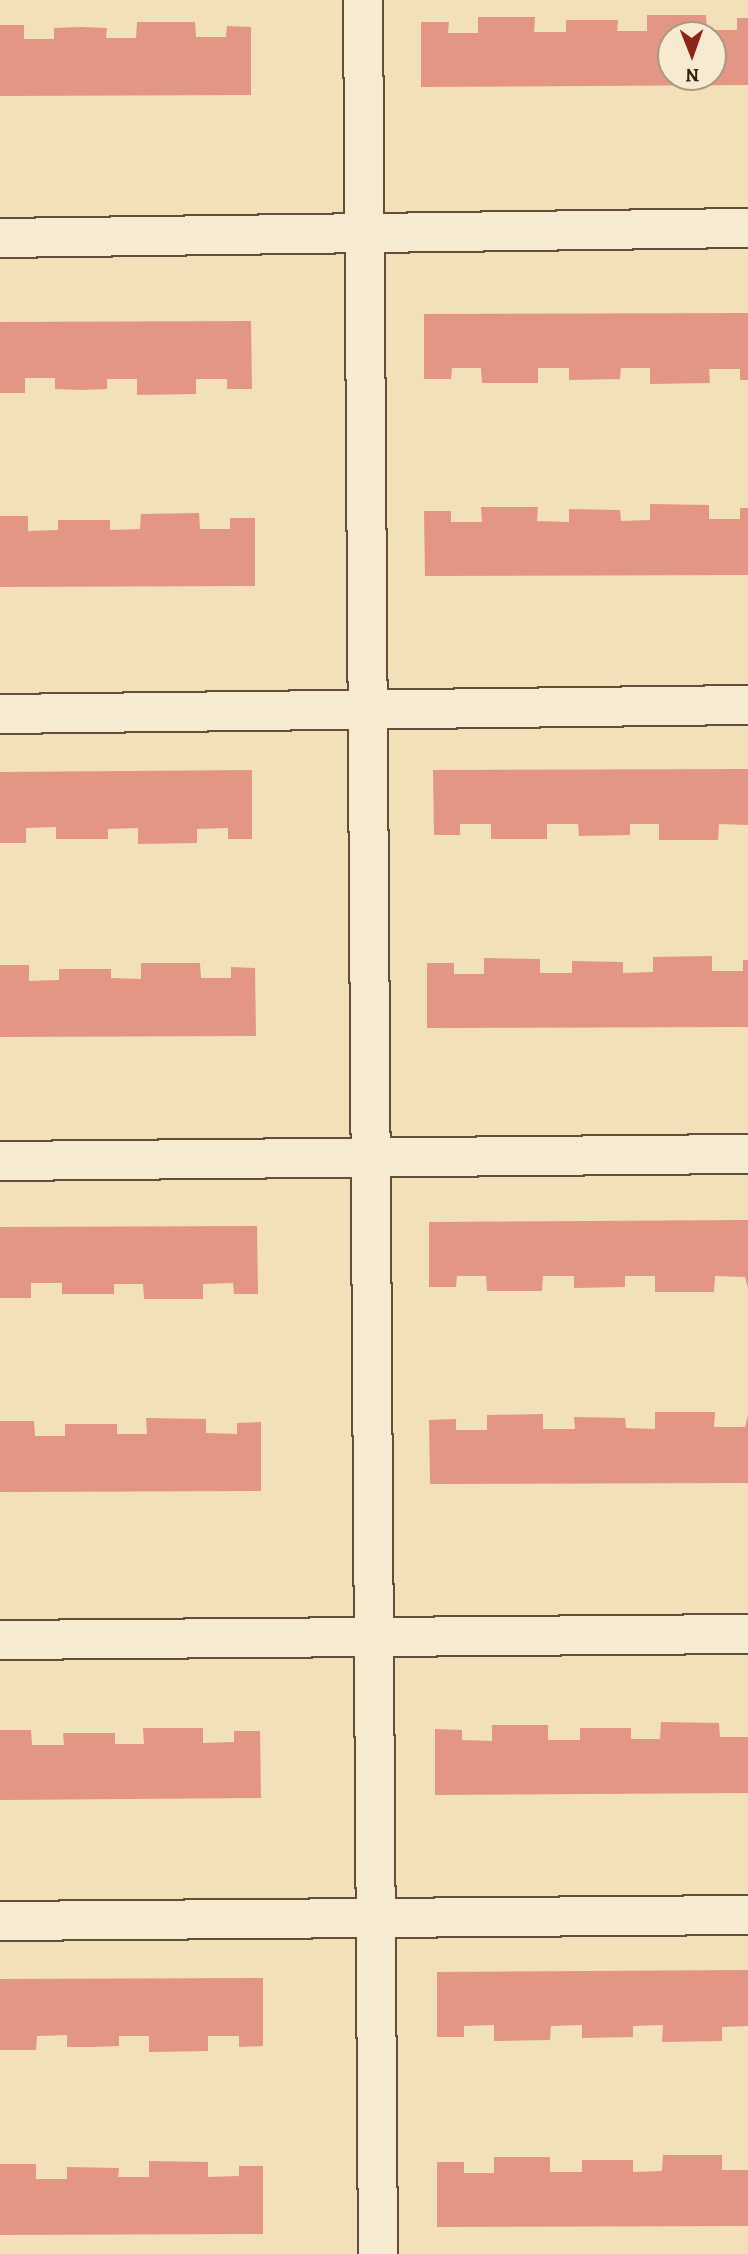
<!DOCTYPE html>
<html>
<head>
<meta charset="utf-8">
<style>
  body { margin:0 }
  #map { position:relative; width:748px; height:2254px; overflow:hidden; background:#f1e0b8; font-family:Alegreya,serif }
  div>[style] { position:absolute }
  .building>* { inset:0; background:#e39683 }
  .roads { filter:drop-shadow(2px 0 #654e39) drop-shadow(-2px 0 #654e39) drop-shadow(0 2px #654e39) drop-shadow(0 -2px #654e39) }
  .street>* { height:38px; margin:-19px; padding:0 19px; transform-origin:19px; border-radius:19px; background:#f6ebd1 }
  .secondary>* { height:38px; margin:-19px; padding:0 19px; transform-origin:19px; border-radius:19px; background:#f6ebd1 }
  span { translate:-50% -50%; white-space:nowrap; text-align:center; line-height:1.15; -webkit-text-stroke:6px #f6ebd1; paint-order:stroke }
  .north { position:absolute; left:657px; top:21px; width:70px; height:70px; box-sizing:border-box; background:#f6ebd1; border:2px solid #a99983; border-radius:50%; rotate:179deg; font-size:19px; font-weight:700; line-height:28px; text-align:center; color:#361d0f }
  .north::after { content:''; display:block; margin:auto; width:24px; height:32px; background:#8f2418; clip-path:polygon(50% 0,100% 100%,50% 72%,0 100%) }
</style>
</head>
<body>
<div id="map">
  <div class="building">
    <i style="clip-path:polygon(evenodd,647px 15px,706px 15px,707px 30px,737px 30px,737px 18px,748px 18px,748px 85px,421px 87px,421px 22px,449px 22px,448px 33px,478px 33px,478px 17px,535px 17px,534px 32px,566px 32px,566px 20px,618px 20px,617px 31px,647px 31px,647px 15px,671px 35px,713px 35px,713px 77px,671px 77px,671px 35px)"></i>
    <i style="clip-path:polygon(137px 22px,195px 22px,196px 37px,226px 37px,227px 26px,251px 27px,251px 95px,0 96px,0 25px,24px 25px,24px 39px,54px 39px,54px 28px,81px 27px,107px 28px,106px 38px,136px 38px)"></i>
    <i style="clip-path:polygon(748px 313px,748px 380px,740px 380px,740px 369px,709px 369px,710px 383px,650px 384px,650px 368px,621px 368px,620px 379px,569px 380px,569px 368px,538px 368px,538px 383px,482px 383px,481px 368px,452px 368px,451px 379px,424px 379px,424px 314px)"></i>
    <i style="clip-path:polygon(251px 321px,252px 389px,227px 389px,227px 379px,196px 379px,196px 394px,137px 395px,137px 379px,107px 379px,107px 389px,82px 390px,55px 389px,55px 378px,25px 378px,25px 393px,0 393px,0 322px)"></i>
    <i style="clip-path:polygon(650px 504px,709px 505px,709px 519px,740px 519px,740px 508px,748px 508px,748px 575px,425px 576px,424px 511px,451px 511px,451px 522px,482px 522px,481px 507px,538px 507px,537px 521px,569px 522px,569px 509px,620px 510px,621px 521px,650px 520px)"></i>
    <i style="clip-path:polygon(199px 513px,200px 529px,230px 529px,230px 518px,255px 518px,255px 586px,0 587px,0 516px,28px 516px,28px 531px,58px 530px,58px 520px,110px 520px,110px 530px,140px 529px,141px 514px)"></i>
    <i style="clip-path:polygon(748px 769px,748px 825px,719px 824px,718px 840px,659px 840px,659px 824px,630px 824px,630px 835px,579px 836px,578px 824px,547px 824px,547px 839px,491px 839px,491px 824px,460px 824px,460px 835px,434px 835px,433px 770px)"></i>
    <i style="clip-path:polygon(252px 770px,252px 839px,228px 839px,228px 828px,197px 829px,197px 843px,138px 844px,138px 828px,108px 829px,108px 839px,56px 839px,56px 827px,26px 828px,26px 843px,0 843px,0 772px)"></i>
    <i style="clip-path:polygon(712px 956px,712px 971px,743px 971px,743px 960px,748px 960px,748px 1027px,427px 1028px,427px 963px,454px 963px,454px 974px,484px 974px,484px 958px,540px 959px,540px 973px,572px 973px,572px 961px,623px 962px,623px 973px,653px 972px,653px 957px)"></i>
    <i style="clip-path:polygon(141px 963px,200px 963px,201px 978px,231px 978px,231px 967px,255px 968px,256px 1036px,0 1037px,0 965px,29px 965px,29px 981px,59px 980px,59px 969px,111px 969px,111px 978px,141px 979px)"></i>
    <i style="clip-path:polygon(748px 1220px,748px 1288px,745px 1277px,715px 1276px,714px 1292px,655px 1292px,655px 1276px,625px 1276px,625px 1287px,574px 1288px,574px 1276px,543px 1276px,542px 1291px,487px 1291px,486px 1276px,457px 1276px,456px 1287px,429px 1287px,429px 1222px)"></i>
    <i style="clip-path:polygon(257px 1226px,258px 1294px,234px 1294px,233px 1283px,203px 1284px,203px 1299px,144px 1299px,143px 1284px,114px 1284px,114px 1294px,62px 1294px,62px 1283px,31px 1283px,31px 1298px,0 1298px,0 1227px)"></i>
    <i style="clip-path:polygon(655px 1412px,715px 1412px,714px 1427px,745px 1427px,748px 1415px,748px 1483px,430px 1484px,429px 1420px,456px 1419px,456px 1430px,487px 1430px,487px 1415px,543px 1414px,543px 1429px,575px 1429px,574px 1417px,625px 1418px,626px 1428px,655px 1429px)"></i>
    <i style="clip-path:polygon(146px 1418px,206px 1419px,206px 1433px,237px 1434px,237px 1423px,261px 1422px,261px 1491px,0 1492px,0 1421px,34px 1421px,35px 1436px,65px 1436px,65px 1424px,117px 1424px,117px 1434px,147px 1434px)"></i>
    <i style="clip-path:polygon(661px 1722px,719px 1723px,720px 1737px,748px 1737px,748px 1793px,435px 1795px,435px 1729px,462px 1730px,462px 1740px,492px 1741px,492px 1725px,548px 1725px,548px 1740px,580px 1740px,580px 1728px,631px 1728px,631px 1739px,660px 1739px)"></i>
    <i style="clip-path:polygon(143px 1728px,203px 1728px,203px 1743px,234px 1742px,234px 1731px,260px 1731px,261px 1798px,0 1800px,0 1730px,31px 1730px,32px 1745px,64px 1745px,63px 1733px,115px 1733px,115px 1744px,144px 1744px)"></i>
    <i style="clip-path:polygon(748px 1970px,748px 2026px,722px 2027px,722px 2041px,662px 2042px,663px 2025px,633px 2026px,633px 2037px,582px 2038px,582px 2025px,551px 2026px,550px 2040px,494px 2041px,494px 2025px,464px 2026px,464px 2037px,437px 2037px,437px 1972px)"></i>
    <i style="clip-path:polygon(263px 1978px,263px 2046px,239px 2047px,239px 2036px,208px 2036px,208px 2051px,149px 2052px,149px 2036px,119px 2036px,119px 2046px,93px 2047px,67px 2047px,67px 2035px,37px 2036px,36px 2050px,0 2050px,0 1979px)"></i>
    <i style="clip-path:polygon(663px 2155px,722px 2155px,722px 2170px,748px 2170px,748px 2226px,437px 2227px,437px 2162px,464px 2162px,464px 2173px,494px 2173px,494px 2157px,550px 2157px,550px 2172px,582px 2172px,582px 2160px,633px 2160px,633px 2172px,662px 2171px)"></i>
    <i style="clip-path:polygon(149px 2161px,208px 2162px,208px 2177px,239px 2176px,239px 2166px,263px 2166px,263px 2234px,0 2235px,0 2164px,36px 2164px,36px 2179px,67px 2179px,67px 2167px,119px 2168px,118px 2177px,149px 2177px)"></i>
  </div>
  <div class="roads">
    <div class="street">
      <i style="left:363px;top:0;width:2254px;rotate:89.62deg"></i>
      <i style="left:0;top:714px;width:748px;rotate:-0.69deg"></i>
      <i style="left:0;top:1161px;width:748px;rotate:-0.54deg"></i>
      <i style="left:0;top:1921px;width:748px;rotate:-0.46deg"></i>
    </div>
    <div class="secondary">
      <i style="left:0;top:238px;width:748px;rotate:-0.77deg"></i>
      <i style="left:0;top:1640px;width:748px;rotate:-0.46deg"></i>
    </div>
  </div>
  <div class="north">N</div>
</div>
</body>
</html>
